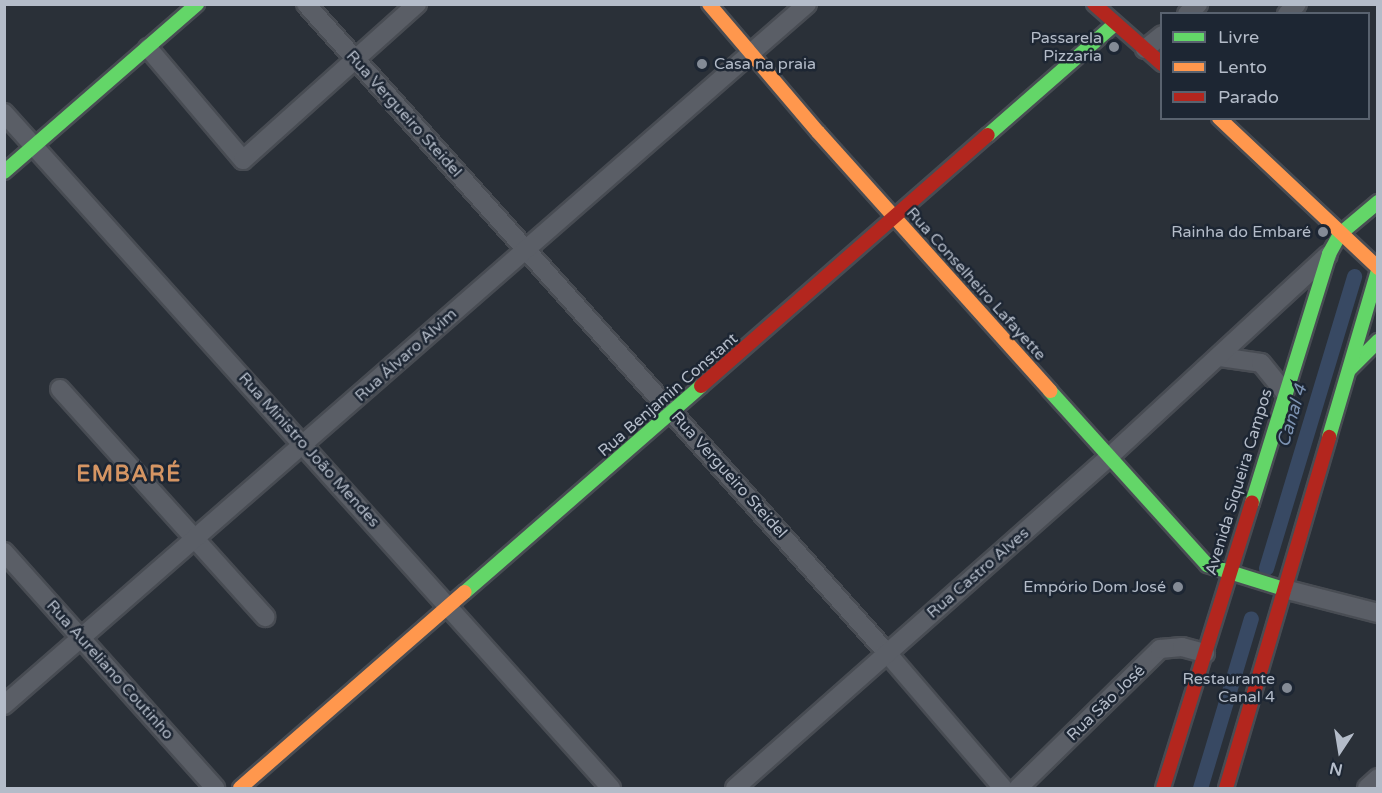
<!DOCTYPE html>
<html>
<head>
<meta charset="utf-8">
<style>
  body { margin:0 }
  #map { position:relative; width:1382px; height:793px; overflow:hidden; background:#2a3038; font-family:"Varela Round",sans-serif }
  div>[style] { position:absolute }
  .canal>* { height:15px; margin:-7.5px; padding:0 7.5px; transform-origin:7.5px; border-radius:7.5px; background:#384963 }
  .roads { filter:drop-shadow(2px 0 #484c53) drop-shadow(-2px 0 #484c53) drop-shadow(0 2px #484c53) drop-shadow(0 -2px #484c53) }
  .street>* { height:18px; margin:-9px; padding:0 9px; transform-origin:9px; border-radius:9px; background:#5a5e66 }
  .fast>* { height:14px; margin:-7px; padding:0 7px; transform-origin:7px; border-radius:7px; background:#63d668 }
  .slow>* { height:14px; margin:-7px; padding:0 7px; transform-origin:7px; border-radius:7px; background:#ff974d }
  .jam>* { height:14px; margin:-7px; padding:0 7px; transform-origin:7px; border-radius:7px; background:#b3261e }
  .dots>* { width:16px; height:16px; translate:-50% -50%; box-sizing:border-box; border:3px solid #1d2633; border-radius:50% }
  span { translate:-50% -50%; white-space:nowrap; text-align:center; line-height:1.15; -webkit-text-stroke:5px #1d2633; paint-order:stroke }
  .poi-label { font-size:16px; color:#b4bcc9 }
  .right { translate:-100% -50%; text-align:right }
  .left { translate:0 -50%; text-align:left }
  .street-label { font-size:16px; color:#b4bcc9 }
  .water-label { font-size:18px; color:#7c92b1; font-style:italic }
  .district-label { font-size:22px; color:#d59563; font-weight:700; letter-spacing:1.5px }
  .frame { position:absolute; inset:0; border:6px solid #b4bcc9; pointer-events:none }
  .legend { position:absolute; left:1160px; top:12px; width:210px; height:108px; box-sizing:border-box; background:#1d2633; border:2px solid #59626f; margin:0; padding:8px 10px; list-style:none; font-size:18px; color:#b4bcc9 }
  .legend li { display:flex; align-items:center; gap:12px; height:30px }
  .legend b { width:30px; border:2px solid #59626f }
  .north { position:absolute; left:1310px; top:721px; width:60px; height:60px; -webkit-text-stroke:4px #1d2633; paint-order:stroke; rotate:192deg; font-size:16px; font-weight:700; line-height:24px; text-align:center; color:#b4bcc9 }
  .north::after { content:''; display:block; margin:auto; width:21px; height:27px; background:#b4bcc9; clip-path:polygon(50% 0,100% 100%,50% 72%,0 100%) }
</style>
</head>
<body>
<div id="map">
  <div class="canal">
    <i style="left:1266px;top:568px;width:305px;rotate:-73.2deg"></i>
    <i style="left:1200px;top:788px;width:177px;rotate:-73.3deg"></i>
  </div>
  <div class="roads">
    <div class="street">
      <i style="left:306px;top:4px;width:871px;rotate:48.16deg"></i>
      <i style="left:887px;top:653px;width:178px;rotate:49.3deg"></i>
      <i style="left:1187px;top:14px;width:15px;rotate:-42deg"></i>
      <i style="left:1287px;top:14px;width:14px;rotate:-45deg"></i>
      <i style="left:148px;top:48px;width:147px;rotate:49.7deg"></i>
      <i style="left:243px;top:160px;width:234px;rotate:-41.9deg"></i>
      <i style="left:1145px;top:49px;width:22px;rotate:-39deg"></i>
      <i style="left:4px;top:113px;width:908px;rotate:48.04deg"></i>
      <i style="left:1220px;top:357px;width:41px;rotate:8.3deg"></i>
      <i style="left:1261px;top:363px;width:36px;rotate:51deg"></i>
      <i style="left:60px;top:389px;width:307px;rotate:48deg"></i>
      <i style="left:4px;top:552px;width:317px;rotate:48.2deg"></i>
      <i style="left:1284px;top:589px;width:97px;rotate:14.3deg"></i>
      <i style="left:4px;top:705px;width:1066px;rotate:-41.12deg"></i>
      <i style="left:735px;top:788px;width:498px;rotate:-41.5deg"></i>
      <i style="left:1108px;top:458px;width:299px;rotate:-42.7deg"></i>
      <i style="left:1018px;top:788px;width:199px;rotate:-44.4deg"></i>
      <i style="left:1160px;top:649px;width:22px;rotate:-5deg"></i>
      <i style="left:1182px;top:647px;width:24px;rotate:15deg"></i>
      <i style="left:1367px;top:788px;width:15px;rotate:-42deg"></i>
    </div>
    <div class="fast">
      <i style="left:988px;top:135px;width:169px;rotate:-41.2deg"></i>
      <i style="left:4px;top:172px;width:256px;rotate:-41deg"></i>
      <i style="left:1350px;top:369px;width:40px;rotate:-45deg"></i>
      <i style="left:1050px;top:391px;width:234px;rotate:47.9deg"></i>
      <i style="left:1207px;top:565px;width:81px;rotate:17.3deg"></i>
      <i style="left:1329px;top:437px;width:174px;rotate:-73.6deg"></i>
      <i style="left:1252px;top:503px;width:261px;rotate:-72.8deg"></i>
      <i style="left:1329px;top:254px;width:23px;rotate:-61deg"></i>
      <i style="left:1340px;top:234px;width:50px;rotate:-40.1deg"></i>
      <i style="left:465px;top:592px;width:313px;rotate:-41.1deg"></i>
    </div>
    <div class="slow">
      <i style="left:709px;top:4px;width:168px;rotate:49.6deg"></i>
      <i style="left:818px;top:132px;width:348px;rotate:48.1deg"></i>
      <i style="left:1219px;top:118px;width:219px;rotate:43.3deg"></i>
      <i style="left:240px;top:788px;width:298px;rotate:-41.1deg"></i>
    </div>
    <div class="jam">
      <i style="left:1094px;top:4px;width:91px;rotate:41.4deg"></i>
      <i style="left:701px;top:386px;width:381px;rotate:-41.2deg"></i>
      <i style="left:1163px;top:788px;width:299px;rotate:-72.7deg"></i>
      <i style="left:1226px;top:788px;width:366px;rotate:-73.6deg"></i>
    </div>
  </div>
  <div class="dots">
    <i style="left:1114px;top:47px;background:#848b96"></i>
    <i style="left:702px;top:64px;background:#848b96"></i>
    <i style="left:1323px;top:232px;background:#848b96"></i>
    <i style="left:1178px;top:587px;background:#848b96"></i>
    <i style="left:1287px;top:688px;background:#848b96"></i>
  </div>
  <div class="poi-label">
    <span class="right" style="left:1102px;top:47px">Passarela<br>Pizzaria</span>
    <span class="left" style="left:714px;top:64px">Casa na praia</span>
    <span class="right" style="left:1311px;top:232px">Rainha do Embaré</span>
    <span class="right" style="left:1166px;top:587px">Empório Dom José</span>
    <span class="right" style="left:1275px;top:688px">Restaurante<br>Canal 4</span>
  </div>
  <div class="street-label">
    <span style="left:404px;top:114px;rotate:48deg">Rua Vergueiro Steidel</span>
    <span style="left:976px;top:284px;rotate:48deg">Rua Conselheiro Lafayette</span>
    <span style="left:406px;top:355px;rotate:-42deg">Rua Álvaro Alvim</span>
    <span style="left:668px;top:395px;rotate:-41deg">Rua Benjamin Constant</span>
    <span style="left:309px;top:450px;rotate:48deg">Rua Ministro João Mendes</span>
    <span style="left:729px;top:475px;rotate:48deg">Rua Vergueiro Steidel</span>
    <span style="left:1239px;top:482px;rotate:-73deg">Avenida Siqueira Campos</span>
    <span style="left:978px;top:573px;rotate:-41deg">Rua Castro Alves</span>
    <span style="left:110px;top:670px;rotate:48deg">Rua Aureliano Coutinho</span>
    <span style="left:1106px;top:703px;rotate:-44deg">Rua São José</span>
  </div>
  <div class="water-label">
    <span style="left:1292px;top:416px;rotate:-73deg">Canal 4</span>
  </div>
  <div class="district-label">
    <span style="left:129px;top:475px">EMBARÉ</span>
  </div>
  <div class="frame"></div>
  <ul class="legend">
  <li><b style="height:8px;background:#63d668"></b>Livre</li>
  <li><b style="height:8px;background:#ff974d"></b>Lento</li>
  <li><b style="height:8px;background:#b3261e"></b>Parado</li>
  </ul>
  <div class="north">N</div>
</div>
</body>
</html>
